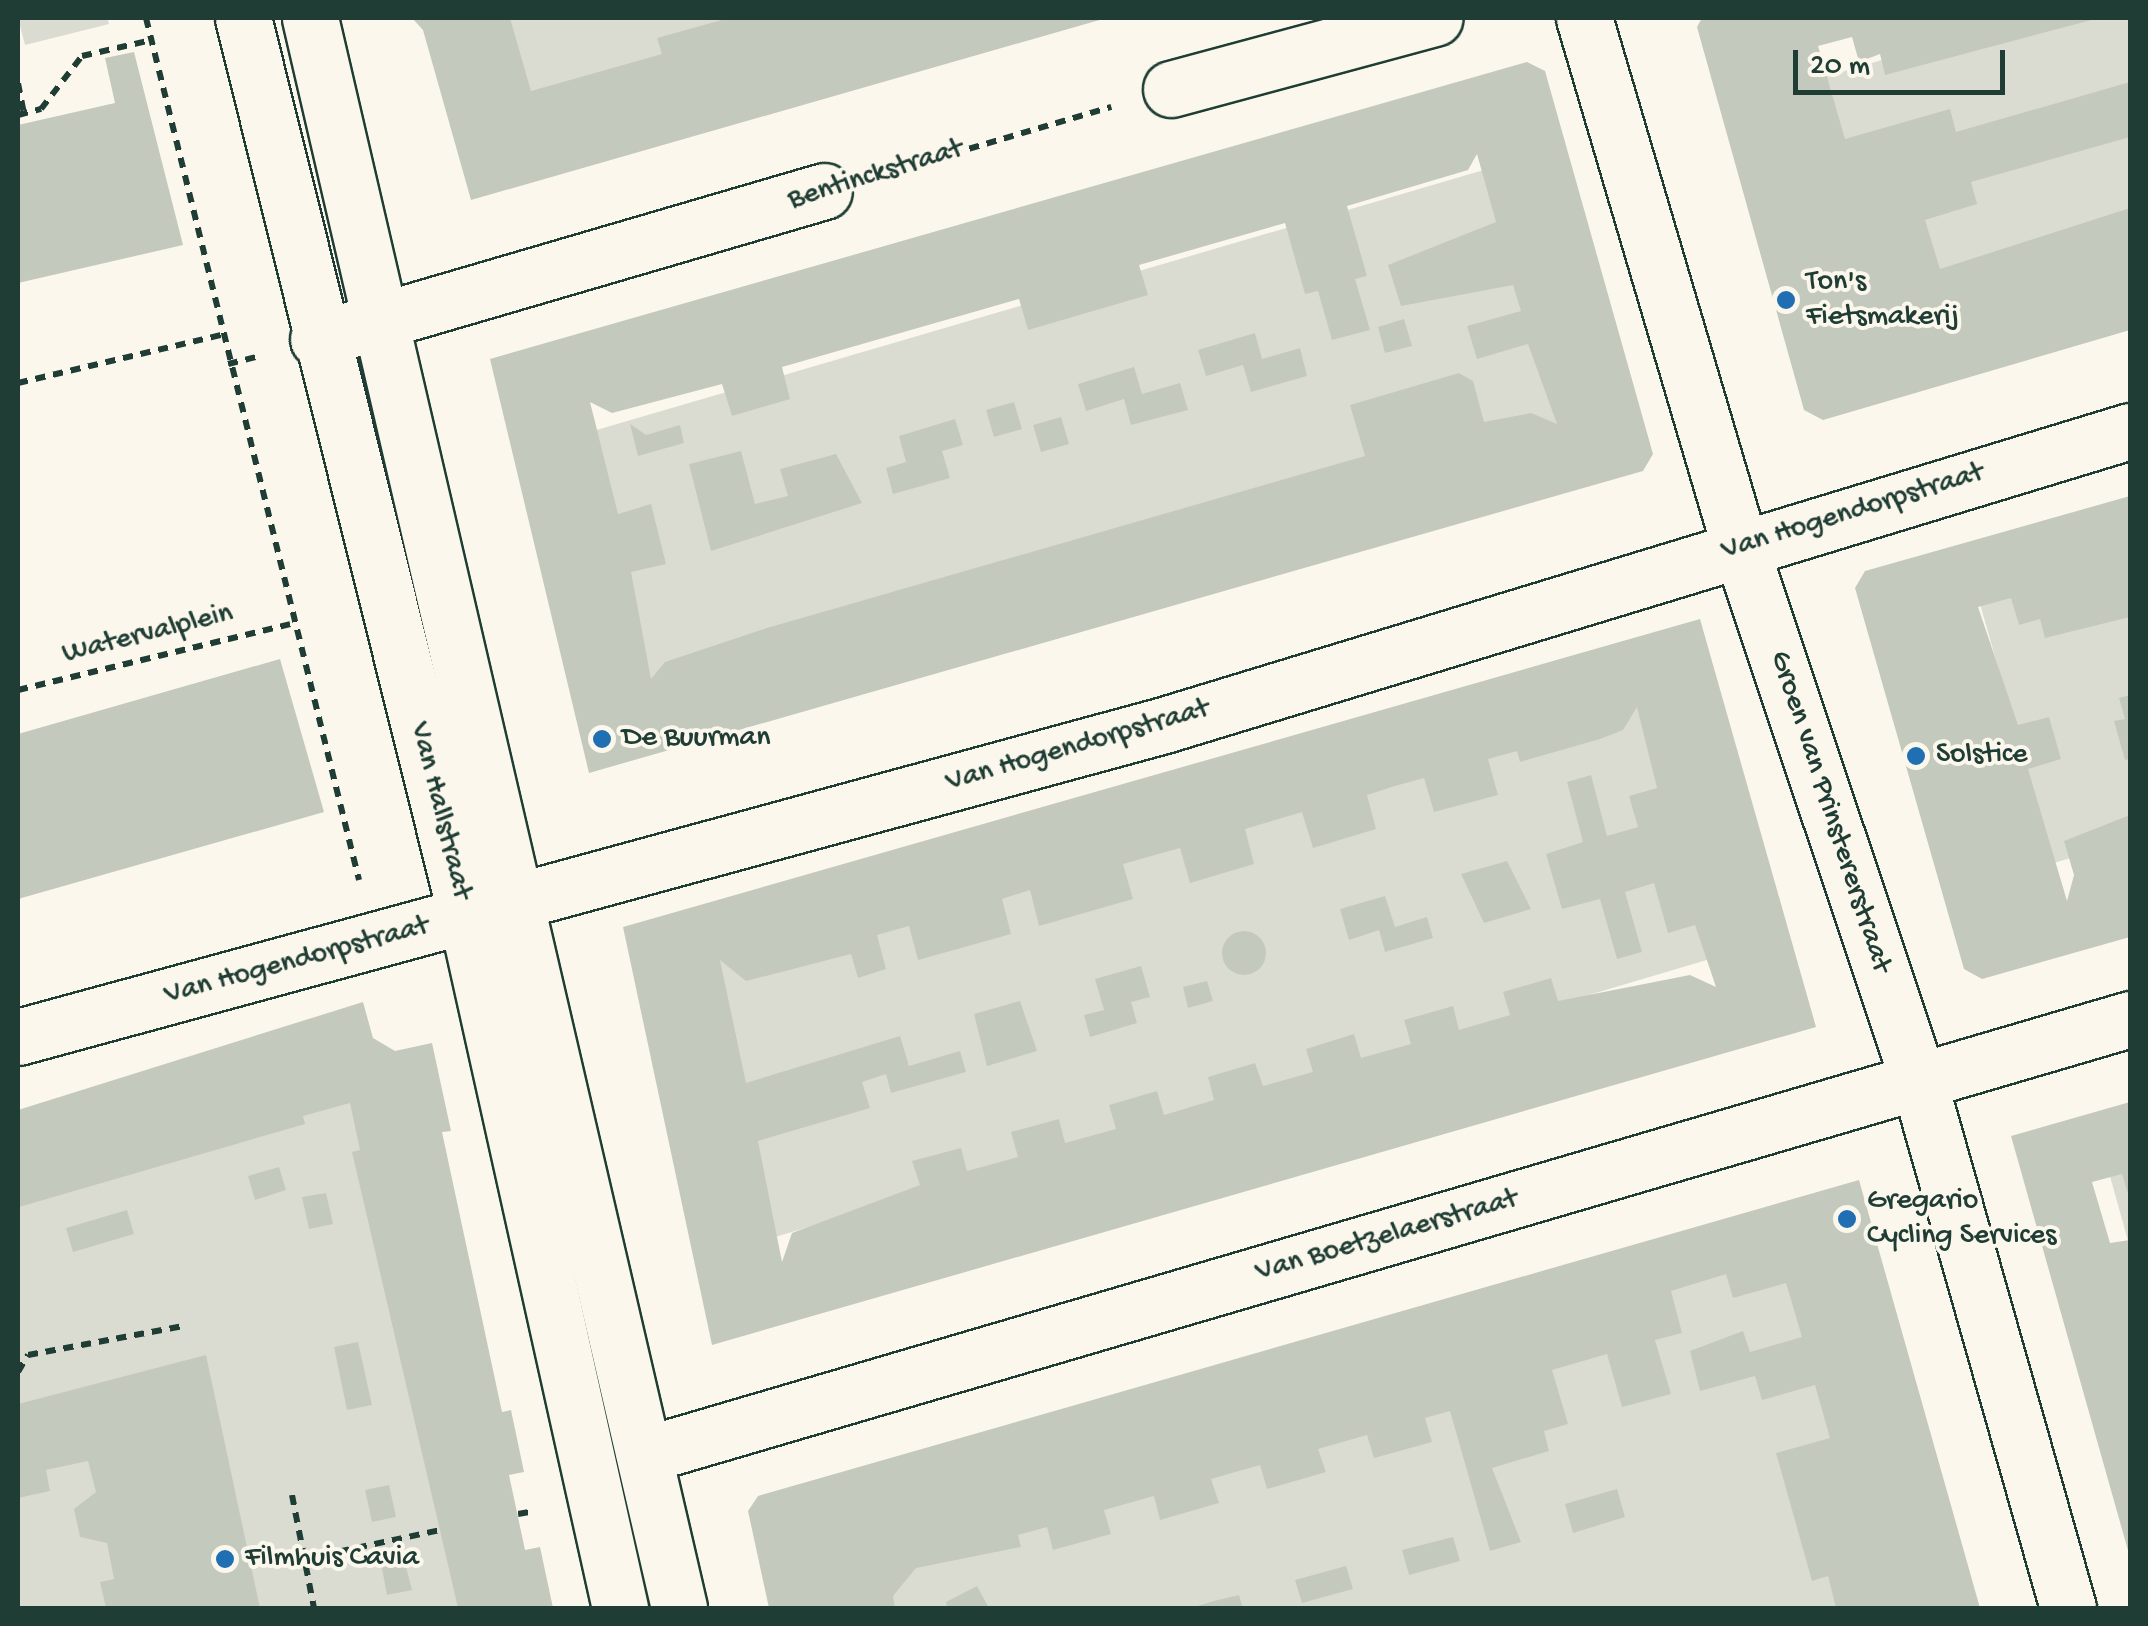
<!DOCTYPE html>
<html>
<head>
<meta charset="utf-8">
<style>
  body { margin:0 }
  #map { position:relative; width:2148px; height:1626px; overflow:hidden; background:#fbf7ec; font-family:"Gochi Hand",sans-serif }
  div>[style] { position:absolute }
  .green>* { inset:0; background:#dbdcd1 }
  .building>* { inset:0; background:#c4c9be }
  .round { border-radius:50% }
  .path>* { height:6px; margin-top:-3px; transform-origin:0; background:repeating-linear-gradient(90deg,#1f3d34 0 10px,transparent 0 18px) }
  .roads { filter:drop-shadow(2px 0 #1f3d34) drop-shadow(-2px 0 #1f3d34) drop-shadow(0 2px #1f3d34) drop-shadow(0 -2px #1f3d34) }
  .minor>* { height:55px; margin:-27.5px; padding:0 27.5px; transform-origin:27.5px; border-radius:27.5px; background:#fbf7ec }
  .tertiary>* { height:55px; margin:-27.5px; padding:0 27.5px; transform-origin:27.5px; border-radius:27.5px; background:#fbf7ec }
  .dots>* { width:28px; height:28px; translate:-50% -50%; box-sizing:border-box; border:5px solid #fbf7ec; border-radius:50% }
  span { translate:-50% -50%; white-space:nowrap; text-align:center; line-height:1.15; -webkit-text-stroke:8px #fbf7ec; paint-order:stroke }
  .street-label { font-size:30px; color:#1f3d34 }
  .poi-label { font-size:30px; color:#1f3d34 }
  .left { translate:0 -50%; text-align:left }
  .frame { position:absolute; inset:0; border:20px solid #1f3d34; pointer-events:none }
  .scale { position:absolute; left:1793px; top:50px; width:212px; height:45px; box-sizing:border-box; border:5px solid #1f3d34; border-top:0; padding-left:12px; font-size:30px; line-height:35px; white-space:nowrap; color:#1f3d34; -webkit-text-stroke:8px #fbf7ec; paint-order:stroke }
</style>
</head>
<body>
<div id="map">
  <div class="green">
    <i style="clip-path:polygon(18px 18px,107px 18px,109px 24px,25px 45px)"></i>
    <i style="clip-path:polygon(477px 18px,924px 18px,505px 130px)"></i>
    <i style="clip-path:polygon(2024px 18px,2130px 18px,2130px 301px,1888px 368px,1804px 83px)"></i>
    <i style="clip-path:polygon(1494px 167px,1571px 456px,644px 718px,576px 436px)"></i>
    <i style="clip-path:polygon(2130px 547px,2130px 840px,2054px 863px,1976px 590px)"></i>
    <i style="clip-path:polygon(1659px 678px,1737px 951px,765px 1240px,708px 947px)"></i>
    <i style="clip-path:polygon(362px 1049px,490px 1608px,18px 1608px,18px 1150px)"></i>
    <i style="clip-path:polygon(2130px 1162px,2130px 1248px,2108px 1169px)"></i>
    <i style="clip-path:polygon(1804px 1247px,1902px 1596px,1858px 1608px,870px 1608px,856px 1520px)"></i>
  </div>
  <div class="building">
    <i style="clip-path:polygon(412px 18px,510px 18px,531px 91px,662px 54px,657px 38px,729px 18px,1103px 19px,471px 200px,423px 30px)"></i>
    <i style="clip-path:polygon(1702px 18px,2099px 18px,1885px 75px,1880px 54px,1859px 62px,1852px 37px,1818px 46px,1845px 139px,1950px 109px,1956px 132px,2130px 82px,2130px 137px,1971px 182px,1977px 204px,1925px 220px,1940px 269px,2130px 208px,2130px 330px,1823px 420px,1804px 410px,1697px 27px)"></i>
    <i style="clip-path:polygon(134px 52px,183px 245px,18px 283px,18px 125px,115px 103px,105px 58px)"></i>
    <i style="clip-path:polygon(evenodd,1527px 62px,1545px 71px,1653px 454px,1643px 471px,589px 773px,490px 359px,1527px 62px,1477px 154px,1496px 222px,1388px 265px,1401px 306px,1513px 285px,1521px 311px,1467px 326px,1477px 359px,1528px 344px,1557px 424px,1531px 413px,1484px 422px,1473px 381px,1459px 373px,1350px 405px,1365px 456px,767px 628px,665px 662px,651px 679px,631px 572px,666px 564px,651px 504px,618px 514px,590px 402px,612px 413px,722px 384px,732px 416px,790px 399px,782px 367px,1019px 299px,1028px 330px,1148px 295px,1139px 265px,1285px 223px,1305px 294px,1318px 291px,1332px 340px,1370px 330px,1355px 279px,1367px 276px,1347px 206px,1468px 170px,1477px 154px)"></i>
    <i style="clip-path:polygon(1404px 319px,1412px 346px,1385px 353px,1378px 327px)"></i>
    <i style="clip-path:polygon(1255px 333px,1262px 359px,1300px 348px,1307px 376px,1251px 392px,1243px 365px,1206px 376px,1198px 350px)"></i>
    <i style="clip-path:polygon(1134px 367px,1142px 394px,1180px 383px,1188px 410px,1131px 425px,1124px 399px,1086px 411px,1078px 384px)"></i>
    <i style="clip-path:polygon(1014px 402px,1022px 429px,994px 437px,986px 410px)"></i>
    <i style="clip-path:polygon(1061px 417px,1069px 444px,1041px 452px,1033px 425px)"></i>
    <i style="clip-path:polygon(955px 419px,963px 445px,942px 451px,950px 478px,893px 494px,886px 468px,906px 462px,899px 436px)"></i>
    <i style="clip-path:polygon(630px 424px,646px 435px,680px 425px,684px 443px,638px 456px)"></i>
    <i style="clip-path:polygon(741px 451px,755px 504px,788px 496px,780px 469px,836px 454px,862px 503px,711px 551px,689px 464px)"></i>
    <i style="clip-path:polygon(2130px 496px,2130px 617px,2045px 638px,2040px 619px,2019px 625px,2011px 598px,1978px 607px,2018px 725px,2049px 717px,2061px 759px,2028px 769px,2067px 901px,2074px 875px,2064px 841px,2130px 815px,2130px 937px,1982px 979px,1964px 969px,1855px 588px,1865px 571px)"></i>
    <i style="clip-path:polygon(evenodd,1700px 619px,1816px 1027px,712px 1345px,623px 927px,1700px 619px,1637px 707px,1657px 788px,1629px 796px,1638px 827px,1607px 836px,1591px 775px,1567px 782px,1583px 842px,1546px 854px,1562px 909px,1600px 899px,1617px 959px,1642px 952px,1625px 892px,1654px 883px,1668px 933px,1695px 925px,1716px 987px,1690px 975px,1558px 1001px,1551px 978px,1503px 992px,1510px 1015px,1459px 1030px,1453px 1006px,1404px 1020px,1411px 1044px,1361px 1058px,1354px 1034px,1306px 1049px,1313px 1072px,1263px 1086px,1255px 1063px,1208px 1077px,1214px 1100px,1164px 1115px,1157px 1091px,1109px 1105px,1116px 1129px,1065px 1143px,1059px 1119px,1011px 1132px,1018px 1157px,967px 1171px,961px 1148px,912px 1161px,920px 1185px,792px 1233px,782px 1262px,758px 1141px,870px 1108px,862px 1082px,886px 1074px,891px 1093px,966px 1072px,960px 1051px,909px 1066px,900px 1036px,746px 1083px,720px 960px,746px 981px,851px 954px,858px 978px,886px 969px,877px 935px,909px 926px,918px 960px,979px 943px,1011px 934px,1002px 899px,1030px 890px,1039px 926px,1133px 899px,1123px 864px,1180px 848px,1190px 883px,1254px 864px,1245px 829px,1302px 812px,1313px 848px,1376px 829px,1367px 795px,1395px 786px,1424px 778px,1434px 812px,1498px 795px,1488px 759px,1517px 751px,1520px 762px,1600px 739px,1623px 730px,1637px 707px)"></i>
    <i style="clip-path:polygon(280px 659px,324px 812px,18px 899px,18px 734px)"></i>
    <i style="clip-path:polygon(2130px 695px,2130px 759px,2125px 760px,2114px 721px,2125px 719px,2119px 698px)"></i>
    <i style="clip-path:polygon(1507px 861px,1531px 909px,1484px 923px,1461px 874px)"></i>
    <i style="clip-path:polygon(1385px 896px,1395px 927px,1427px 917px,1433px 938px,1385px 952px,1379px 930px,1349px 940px,1340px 909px)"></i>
    <i class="round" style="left:1222px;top:931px;width:44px;height:44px"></i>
    <i style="clip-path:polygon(1141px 966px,1150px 997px,1131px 1002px,1137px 1023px,1090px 1037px,1084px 1015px,1104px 1010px,1095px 979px)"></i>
    <i style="clip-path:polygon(1207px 981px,1213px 1001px,1188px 1008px,1183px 987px)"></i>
    <i style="clip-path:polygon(1020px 1001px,1037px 1051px,987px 1066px,974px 1014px)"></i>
    <i style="clip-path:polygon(363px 1002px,373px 1038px,395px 1051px,432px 1043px,451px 1131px,442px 1132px,502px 1412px,511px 1410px,524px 1472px,509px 1475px,525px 1550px,540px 1547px,553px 1608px,458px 1608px,352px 1152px,360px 1150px,350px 1103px,303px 1116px,305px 1124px,19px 1207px,18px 1110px)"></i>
    <i style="clip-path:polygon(2130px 1102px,2130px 1200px,2122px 1174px,2092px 1182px,2110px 1243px,2130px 1240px,2129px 1554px,2011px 1136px)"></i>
    <i style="clip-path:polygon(279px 1167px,286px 1190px,255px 1200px,248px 1176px)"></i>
    <i style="clip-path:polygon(1859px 1180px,1980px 1608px,1836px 1608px,1828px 1576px,1812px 1581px,1776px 1453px,1830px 1438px,1815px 1385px,1762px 1400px,1755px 1376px,1700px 1391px,1690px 1351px,1743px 1331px,1750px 1352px,1802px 1337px,1786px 1283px,1733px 1298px,1726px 1274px,1671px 1291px,1682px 1333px,1655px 1340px,1671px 1394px,1622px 1407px,1607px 1354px,1552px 1370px,1568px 1424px,1544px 1431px,1549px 1451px,1492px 1468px,1521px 1542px,1490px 1551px,1450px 1411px,1425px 1418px,1432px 1442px,1374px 1458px,1367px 1435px,1318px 1449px,1326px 1472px,1267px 1489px,1260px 1465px,1211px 1479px,1219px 1503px,1160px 1520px,1154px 1496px,1104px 1510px,1111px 1534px,1053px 1550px,1047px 1527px,1018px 1535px,1021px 1547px,916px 1568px,893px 1596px,895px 1608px,769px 1608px,748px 1511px,758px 1496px)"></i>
    <i style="clip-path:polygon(326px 1193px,333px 1224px,309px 1229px,302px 1197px)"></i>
    <i style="clip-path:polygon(127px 1210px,134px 1234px,73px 1252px,66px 1228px)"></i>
    <i style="clip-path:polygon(358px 1342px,372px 1405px,347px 1410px,334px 1347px)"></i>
    <i style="clip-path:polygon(206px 1355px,260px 1608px,106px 1608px,100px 1582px,114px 1579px,107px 1543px,80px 1537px,74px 1509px,96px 1492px,88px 1461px,46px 1470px,50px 1491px,18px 1498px,18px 1404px)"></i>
    <i style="clip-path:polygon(389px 1485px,396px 1517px,372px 1522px,365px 1490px)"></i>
    <i style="clip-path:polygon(1617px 1489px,1625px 1517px,1573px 1533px,1565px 1504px)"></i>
    <i style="clip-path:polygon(1453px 1537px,1460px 1561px,1409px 1575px,1402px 1550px)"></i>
    <i style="clip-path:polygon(404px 1559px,412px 1590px,387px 1595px,381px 1563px)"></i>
    <i style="clip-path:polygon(1346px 1566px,1353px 1589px,1302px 1603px,1295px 1580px)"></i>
    <i style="clip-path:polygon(977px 1586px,989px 1608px,947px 1608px,946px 1602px)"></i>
    <i style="clip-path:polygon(1239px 1595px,1243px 1608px,1191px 1608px,1214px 1601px)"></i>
  </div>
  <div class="path">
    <i style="left:146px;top:18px;width:888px;rotate:76.12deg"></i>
    <i style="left:18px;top:83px;width:31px;rotate:79deg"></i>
    <i style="left:18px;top:115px;width:24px;rotate:-15deg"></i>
    <i style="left:41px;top:109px;width:67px;rotate:-52.3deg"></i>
    <i style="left:82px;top:56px;width:72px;rotate:-12.9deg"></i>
    <i style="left:883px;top:174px;width:238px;rotate:-16.4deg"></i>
    <i style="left:228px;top:364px;width:33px;rotate:-14deg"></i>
    <i style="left:18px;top:383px;width:209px;rotate:-13.3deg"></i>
    <i style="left:18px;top:690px;width:280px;rotate:-13.6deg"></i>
    <i style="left:18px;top:1372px;width:20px;rotate:-60deg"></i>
    <i style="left:28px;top:1355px;width:158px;rotate:-10.6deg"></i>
    <i style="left:292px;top:1495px;width:115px;rotate:79deg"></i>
    <i style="left:518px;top:1514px;width:17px;rotate:-10deg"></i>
    <i style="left:304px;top:1559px;width:140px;rotate:-12deg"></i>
  </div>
  <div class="roads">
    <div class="minor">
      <i style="left:1584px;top:18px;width:552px;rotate:73.57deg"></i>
      <i style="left:1740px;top:547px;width:564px;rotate:71.5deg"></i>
      <i style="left:1919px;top:1082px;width:547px;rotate:74.18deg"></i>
      <i style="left:1171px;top:89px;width:273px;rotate:-15.1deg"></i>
      <i style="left:318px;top:339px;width:527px;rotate:-16.3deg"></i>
      <i style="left:18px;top:1037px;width:1188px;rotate:-15.23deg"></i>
      <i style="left:1164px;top:725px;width:1010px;rotate:-16.93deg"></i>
      <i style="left:644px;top:1455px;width:1549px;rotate:-16.35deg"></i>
    </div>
    <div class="tertiary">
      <i style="left:243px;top:18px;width:924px;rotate:76.04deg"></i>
      <i style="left:466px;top:915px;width:710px;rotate:77.47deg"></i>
      <i style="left:310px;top:18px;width:1632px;rotate:76.93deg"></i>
    </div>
  </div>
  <div class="dots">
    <i style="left:1786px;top:300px;background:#1f6fb2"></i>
    <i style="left:602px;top:739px;background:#1f6fb2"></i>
    <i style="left:1916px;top:756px;background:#1f6fb2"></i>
    <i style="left:1847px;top:1219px;background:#1f6fb2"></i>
    <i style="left:225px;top:1559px;background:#1f6fb2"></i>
  </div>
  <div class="street-label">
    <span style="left:876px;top:176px;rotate:-17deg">Bentinckstraat</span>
    <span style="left:1853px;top:513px;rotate:-17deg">Van Hogendorpstraat</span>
    <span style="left:148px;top:635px;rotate:-14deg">Watervalplein</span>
    <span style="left:1078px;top:747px;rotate:-16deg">Van Hogendorpstraat</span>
    <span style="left:439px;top:811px;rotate:76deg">Van Hallstraat</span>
    <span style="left:1829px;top:812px;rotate:72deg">Groen van Prinstererstraat</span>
    <span style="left:297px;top:962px;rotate:-15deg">Van Hogendorpstraat</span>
    <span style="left:1387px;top:1237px;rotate:-16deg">Van Boetzelaerstraat</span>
  </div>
  <div class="poi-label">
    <span class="left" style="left:1806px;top:300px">Ton's<br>Fietsmakerij</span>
    <span class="left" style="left:622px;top:739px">De Buurman</span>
    <span class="left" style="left:1936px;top:756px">Solstice</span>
    <span class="left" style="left:1867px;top:1219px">Gregario<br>Cycling Services</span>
    <span class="left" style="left:245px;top:1559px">Filmhuis Cavia</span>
  </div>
  <div class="frame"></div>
  <div class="scale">20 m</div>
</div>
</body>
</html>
